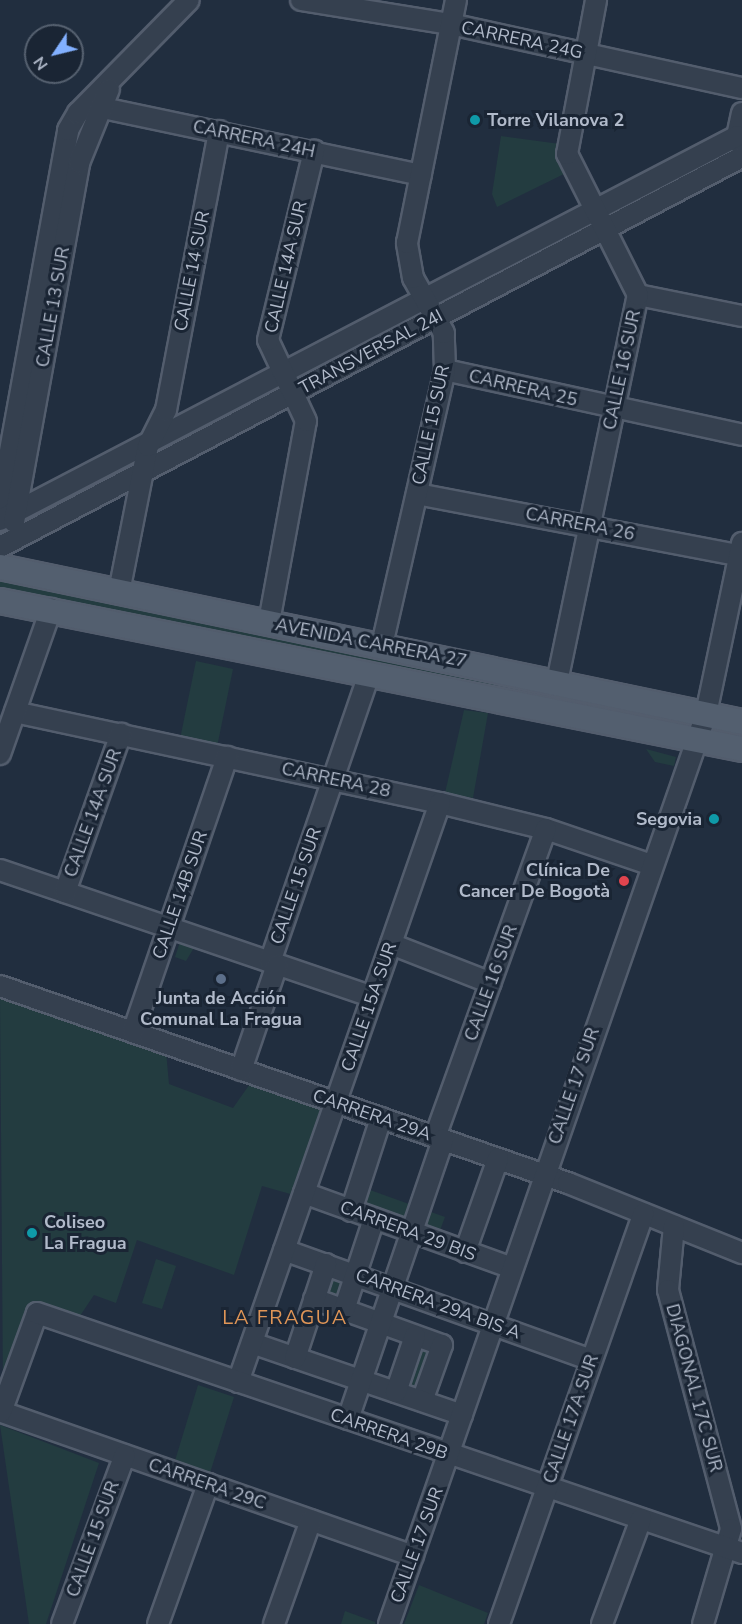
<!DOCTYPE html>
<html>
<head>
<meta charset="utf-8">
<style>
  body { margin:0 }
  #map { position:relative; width:742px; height:1624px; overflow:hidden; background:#212e3f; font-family:"Nunito Sans",sans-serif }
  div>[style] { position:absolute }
  .green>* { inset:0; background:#233c40 }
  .roads { filter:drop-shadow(2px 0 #535d6d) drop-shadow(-2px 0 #535d6d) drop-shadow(0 2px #535d6d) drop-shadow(0 -2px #535d6d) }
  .minor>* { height:20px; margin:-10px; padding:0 10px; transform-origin:10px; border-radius:10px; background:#35404f }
  .major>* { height:24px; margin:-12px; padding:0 12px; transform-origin:12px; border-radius:12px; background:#535f6f }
  .dots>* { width:16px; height:16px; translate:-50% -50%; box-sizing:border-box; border:3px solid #1a2534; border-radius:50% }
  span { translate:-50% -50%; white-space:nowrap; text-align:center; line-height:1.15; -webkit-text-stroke:6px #1a2534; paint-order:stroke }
  .street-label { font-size:18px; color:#b1baca }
  .poi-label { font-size:18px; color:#b1baca; font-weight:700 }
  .left { translate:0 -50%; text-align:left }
  .right { translate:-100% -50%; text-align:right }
  .neighbourhood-label { font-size:20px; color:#df9557; letter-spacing:1.5px }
  .north { position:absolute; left:24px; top:24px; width:60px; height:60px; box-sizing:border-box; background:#1a2534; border:2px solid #566170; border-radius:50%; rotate:235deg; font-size:16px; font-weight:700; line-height:24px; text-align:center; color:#b1baca }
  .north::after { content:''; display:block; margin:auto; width:21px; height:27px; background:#82b0ff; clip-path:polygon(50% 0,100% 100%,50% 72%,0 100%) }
</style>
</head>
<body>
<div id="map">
  <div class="green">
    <i style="clip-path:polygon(501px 136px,560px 144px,558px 157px,566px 173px,497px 207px,492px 194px)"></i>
    <i style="clip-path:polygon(0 576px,676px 716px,675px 721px,604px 716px,0 592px)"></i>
    <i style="clip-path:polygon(196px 661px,233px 669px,217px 747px,180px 739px)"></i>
    <i style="clip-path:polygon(464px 710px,488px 713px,473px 798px,445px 793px)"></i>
    <i style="clip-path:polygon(646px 749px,676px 757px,674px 766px,655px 762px)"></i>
    <i style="clip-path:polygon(180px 942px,195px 946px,186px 961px,175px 957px)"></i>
    <i style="clip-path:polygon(0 996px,166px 1051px,169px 1084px,233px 1108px,252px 1081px,324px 1106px,294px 1195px,262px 1186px,234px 1275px,137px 1240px,116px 1303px,94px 1295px,78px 1319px,30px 1303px,3px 1391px)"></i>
    <i style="clip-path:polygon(359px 1186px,445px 1217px,436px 1241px,351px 1211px)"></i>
    <i style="clip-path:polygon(156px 1259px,176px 1266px,162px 1309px,142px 1303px)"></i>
    <i style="clip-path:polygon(326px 1264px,355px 1275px,344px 1310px,314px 1299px)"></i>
    <i style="clip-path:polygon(416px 1337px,441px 1346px,421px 1400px,397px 1392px)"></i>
    <i style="clip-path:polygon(198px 1385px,234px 1397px,209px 1476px,174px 1464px)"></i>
    <i style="clip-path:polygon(0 1425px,99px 1463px,46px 1624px,29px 1624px)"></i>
    <i style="clip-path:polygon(419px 1585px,488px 1613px,484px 1624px,404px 1624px)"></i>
    <i style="clip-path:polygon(345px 1611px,375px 1622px,375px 1624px,341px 1624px)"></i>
  </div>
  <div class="roads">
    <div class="minor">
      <i style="left:301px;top:0;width:151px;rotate:9.2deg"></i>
      <i style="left:450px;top:24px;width:299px;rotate:12.4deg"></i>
      <i style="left:89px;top:105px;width:339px;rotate:11.9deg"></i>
      <i style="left:742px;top:113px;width:24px;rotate:102deg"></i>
      <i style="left:737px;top:136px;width:12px;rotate:66deg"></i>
      <i style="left:638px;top:295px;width:106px;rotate:11.4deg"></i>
      <i style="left:445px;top:370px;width:304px;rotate:12.3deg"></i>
      <i style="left:417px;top:494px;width:331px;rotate:10.8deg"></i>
      <i style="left:0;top:506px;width:382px;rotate:-79.7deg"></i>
      <i style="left:68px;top:130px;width:20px;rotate:-60deg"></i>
      <i style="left:78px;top:113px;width:158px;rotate:-45.5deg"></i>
      <i style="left:0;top:520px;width:831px;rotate:-27.52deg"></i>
      <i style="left:14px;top:522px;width:365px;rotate:-79.7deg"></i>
      <i style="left:79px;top:163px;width:80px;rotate:-67.9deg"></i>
      <i style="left:0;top:547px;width:838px;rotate:-27.73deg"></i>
      <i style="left:119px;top:592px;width:149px;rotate:-78.8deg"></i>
      <i style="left:148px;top:446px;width:40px;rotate:-63.4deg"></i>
      <i style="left:166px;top:410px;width:284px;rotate:-79.2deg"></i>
      <i style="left:269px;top:622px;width:204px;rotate:-79.6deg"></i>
      <i style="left:306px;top:421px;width:89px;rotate:-115.1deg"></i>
      <i style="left:268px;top:340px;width:195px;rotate:-76.3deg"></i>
      <i style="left:382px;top:645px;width:282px;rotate:-77.1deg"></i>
      <i style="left:445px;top:370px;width:37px;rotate:-92deg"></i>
      <i style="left:444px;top:333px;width:63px;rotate:-119.4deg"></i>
      <i style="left:413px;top:278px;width:36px;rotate:-100deg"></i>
      <i style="left:407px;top:243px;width:248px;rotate:-78.6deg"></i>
      <i style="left:557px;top:682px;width:395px;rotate:-78.2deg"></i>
      <i style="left:638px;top:295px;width:158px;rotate:-116.7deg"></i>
      <i style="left:567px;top:154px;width:157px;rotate:-79.3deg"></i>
      <i style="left:15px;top:712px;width:435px;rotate:12.1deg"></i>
      <i style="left:440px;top:803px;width:109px;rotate:13.8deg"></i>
      <i style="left:546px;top:829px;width:112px;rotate:18.8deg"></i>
      <i style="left:0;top:754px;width:154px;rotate:-70.6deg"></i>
      <i style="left:0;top:870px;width:393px;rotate:18.8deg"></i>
      <i style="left:65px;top:892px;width:168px;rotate:-70.5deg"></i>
      <i style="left:391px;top:944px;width:107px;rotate:21.3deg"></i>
      <i style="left:270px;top:962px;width:305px;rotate:-71deg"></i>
      <i style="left:0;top:986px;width:601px;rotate:19.13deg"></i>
      <i style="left:568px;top:1183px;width:188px;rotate:21.9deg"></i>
      <i style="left:133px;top:1032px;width:291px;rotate:-71.1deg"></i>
      <i style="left:241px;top:1070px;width:111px;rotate:-71.1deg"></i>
      <i style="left:435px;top:1137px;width:327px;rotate:-70.2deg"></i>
      <i style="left:304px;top:1193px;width:221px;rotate:19.8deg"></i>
      <i style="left:351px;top:1211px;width:98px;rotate:-72.1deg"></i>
      <i style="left:674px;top:1226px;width:64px;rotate:95.4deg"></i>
      <i style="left:668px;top:1290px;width:247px;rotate:75.2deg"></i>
      <i style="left:731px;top:1529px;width:99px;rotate:106.4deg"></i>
      <i style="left:284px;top:1250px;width:326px;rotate:19.7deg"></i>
      <i style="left:465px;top:1252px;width:99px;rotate:-70.5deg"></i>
      <i style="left:314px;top:1299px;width:136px;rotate:19.8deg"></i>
      <i style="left:442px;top:1345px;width:59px;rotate:109.7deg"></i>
      <i style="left:344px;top:1310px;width:96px;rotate:-71.8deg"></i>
      <i style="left:252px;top:1343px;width:222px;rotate:18.9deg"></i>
      <i style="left:295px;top:1358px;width:99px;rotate:-71.7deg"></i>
      <i style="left:238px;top:1382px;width:613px;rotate:-70.77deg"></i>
      <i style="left:396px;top:1392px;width:59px;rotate:-71.3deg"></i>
      <i style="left:348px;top:1419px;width:295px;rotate:-71.2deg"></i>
      <i style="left:413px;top:1556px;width:436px;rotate:-160.7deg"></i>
      <i style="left:1px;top:1412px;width:105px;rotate:-70deg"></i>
      <i style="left:37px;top:1313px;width:745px;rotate:18.8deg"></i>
      <i style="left:62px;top:1624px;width:180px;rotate:-69.6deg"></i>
      <i style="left:158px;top:1624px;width:149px;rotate:-70.3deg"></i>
      <i style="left:274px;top:1624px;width:110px;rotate:-70.4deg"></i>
      <i style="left:389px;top:1624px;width:964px;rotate:-70.79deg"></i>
      <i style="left:706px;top:714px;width:175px;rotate:-78.1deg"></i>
      <i style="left:499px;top:1624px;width:435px;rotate:-70.6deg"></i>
      <i style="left:602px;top:1624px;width:112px;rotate:-69.6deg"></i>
    </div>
    <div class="major">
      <i style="left:0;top:567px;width:758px;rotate:11.8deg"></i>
      <i style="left:0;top:601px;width:757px;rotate:11.28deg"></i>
    </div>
  </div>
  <div class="dots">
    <i style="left:475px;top:120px;background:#0f9aa8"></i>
    <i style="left:714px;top:819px;background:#0f9aa8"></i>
    <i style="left:624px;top:881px;background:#e0444e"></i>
    <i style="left:221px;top:979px;background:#5c6f8a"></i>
    <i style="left:32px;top:1233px;background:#0f9aa8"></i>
  </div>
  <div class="street-label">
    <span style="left:522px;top:40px;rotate:12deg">CARRERA 24G</span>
    <span style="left:254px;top:139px;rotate:12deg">CARRERA 24H</span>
    <span style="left:286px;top:267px;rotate:-77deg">CALLE 14A SUR</span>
    <span style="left:192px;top:271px;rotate:-79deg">CALLE 14 SUR</span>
    <span style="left:53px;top:307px;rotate:-80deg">CALLE 13 SUR</span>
    <span style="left:371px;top:352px;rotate:-28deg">TRANSVERSAL 24I</span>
    <span style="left:622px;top:370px;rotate:-78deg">CALLE 16 SUR</span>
    <span style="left:523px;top:388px;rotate:13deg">CARRERA 25</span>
    <span style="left:431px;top:425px;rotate:-78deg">CALLE 15 SUR</span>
    <span style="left:580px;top:524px;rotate:11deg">CARRERA 26</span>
    <span style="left:371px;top:643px;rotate:11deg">AVENIDA CARRERA 27</span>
    <span style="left:336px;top:780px;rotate:12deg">CARRERA 28</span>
    <span style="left:93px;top:813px;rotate:-70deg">CALLE 14A SUR</span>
    <span style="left:296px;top:886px;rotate:-71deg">CALLE 15 SUR</span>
    <span style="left:180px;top:895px;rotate:-71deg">CALLE 14B SUR</span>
    <span style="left:491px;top:983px;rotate:-70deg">CALLE 16 SUR</span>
    <span style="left:369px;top:1007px;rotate:-71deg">CALLE 15A SUR</span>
    <span style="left:574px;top:1086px;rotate:-71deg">CALLE 17 SUR</span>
    <span style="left:372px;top:1115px;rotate:19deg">CARRERA 29A</span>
    <span style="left:408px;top:1231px;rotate:20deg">CARRERA 29 BIS</span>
    <span style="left:438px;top:1304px;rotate:20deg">CARRERA 29A BIS A</span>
    <span style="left:694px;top:1388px;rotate:75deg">DIAGONAL 17C SUR</span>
    <span style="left:571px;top:1419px;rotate:-71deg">CALLE 17A SUR</span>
    <span style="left:389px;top:1434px;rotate:19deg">CARRERA 29B</span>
    <span style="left:207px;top:1484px;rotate:19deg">CARRERA 29C</span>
    <span style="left:93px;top:1539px;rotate:-70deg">CALLE 15 SUR</span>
    <span style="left:417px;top:1545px;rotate:-70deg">CALLE 17 SUR</span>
  </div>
  <div class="poi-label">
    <span class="left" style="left:487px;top:120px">Torre Vilanova 2</span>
    <span class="right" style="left:702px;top:819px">Segovia</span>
    <span class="right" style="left:610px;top:881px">Clínica De<br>Cancer De Bogotà</span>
    <span style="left:221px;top:1009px">Junta de Acción<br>Comunal La Fragua</span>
    <span class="left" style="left:44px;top:1233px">Coliseo<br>La Fragua</span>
  </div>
  <div class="neighbourhood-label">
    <span style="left:285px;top:1317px">LA FRAGUA</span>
  </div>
  <div class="north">N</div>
</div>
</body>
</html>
